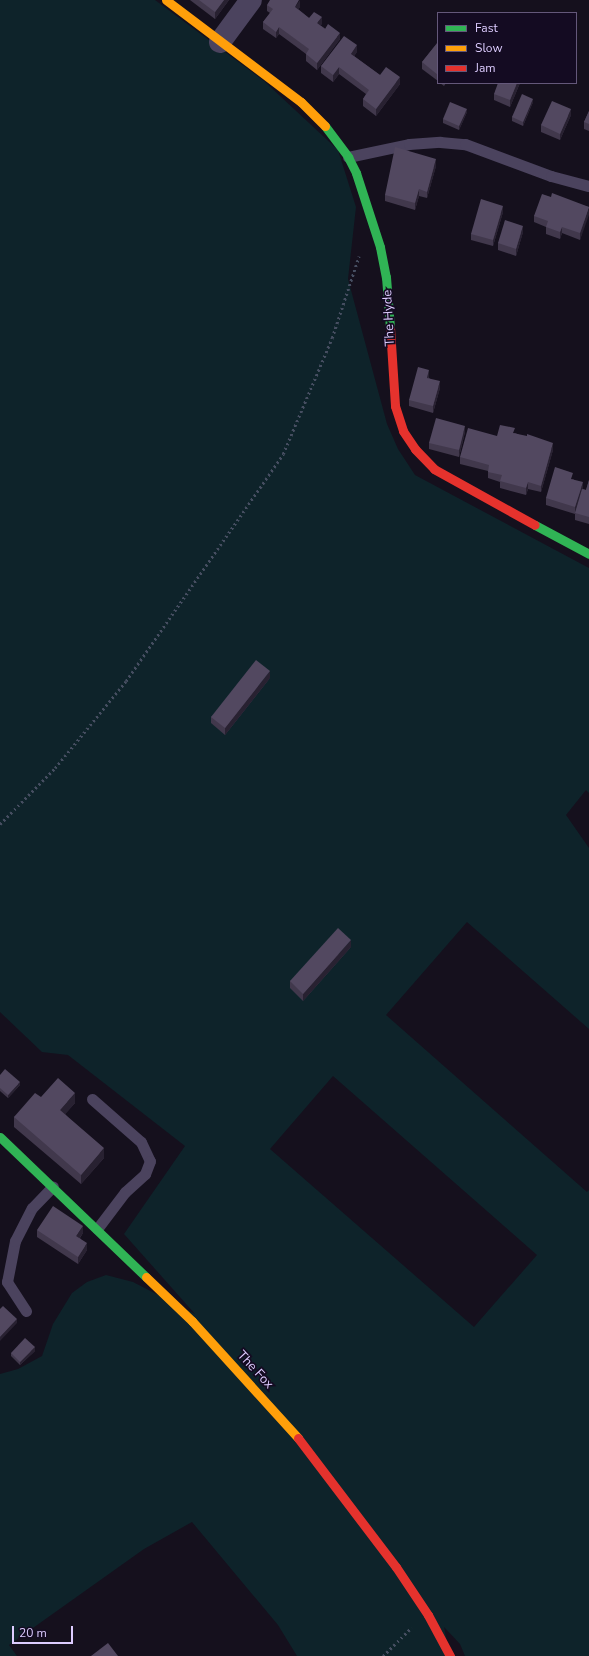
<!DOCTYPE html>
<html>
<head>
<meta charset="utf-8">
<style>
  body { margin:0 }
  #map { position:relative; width:589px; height:1656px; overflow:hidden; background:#15101d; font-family:"Nunito Sans",sans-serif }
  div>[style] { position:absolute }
  .green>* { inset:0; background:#0e232a }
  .path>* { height:2.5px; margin-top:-1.25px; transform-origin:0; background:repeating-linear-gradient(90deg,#464e61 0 2px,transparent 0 5px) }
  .lane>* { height:11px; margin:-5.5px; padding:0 5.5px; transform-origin:5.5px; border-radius:5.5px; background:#4b435e }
  .street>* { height:22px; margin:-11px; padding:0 11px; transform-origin:11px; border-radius:11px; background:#4b435e }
  .fast>* { height:9px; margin:-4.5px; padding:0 4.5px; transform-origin:4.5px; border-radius:4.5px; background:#30b455 }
  .slow>* { height:9px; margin:-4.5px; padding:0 4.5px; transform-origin:4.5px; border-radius:4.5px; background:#ff9f0a }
  .jam>* { height:9px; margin:-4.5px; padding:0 4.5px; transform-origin:4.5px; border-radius:4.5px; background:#e5322d }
  .wall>* { inset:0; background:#41384c }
  .shaded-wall>* { inset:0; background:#282131 }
  .building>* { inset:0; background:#524860 }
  span { translate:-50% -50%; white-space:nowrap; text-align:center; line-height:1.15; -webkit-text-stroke:3.5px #140b22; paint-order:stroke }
  .street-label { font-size:13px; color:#dcf }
  .legend { position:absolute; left:437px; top:12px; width:140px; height:72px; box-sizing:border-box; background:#140b22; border:1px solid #64587a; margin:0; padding:5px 7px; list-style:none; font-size:12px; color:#dcf }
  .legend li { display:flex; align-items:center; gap:8px; height:20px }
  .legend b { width:20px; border:1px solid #64587a }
  .scale { position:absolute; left:12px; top:1626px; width:61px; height:18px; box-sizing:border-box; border:2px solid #dcf; border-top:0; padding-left:5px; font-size:12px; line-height:14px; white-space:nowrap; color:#dcf; -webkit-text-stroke:3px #140b22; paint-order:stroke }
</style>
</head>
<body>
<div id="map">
  <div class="green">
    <i style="clip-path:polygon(evenodd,0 0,155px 0,264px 81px,338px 150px,356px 207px,348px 279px,387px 424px,398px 449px,415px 475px,589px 568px,589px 793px,586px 790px,566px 815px,589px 848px,589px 1029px,467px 922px,386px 1015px,587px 1192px,589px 1190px,589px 1656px,465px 1656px,460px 1644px,444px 1627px,450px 1656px,297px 1656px,278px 1625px,192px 1522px,144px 1549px,9px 1645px,17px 1656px,0 1656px,0 1374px,18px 1369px,42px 1356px,53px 1324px,72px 1293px,87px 1282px,106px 1275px,133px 1282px,195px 1314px,124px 1234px,185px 1146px,68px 1055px,42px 1052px,0 1012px,0 0,333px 1076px,537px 1255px,474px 1327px,270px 1149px,333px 1076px)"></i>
  </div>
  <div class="path">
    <i style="left:0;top:824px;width:78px;rotate:-45.5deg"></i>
    <i style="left:55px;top:768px;width:112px;rotate:-50.8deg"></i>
    <i style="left:126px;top:681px;width:276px;rotate:-55.3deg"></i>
    <i style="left:283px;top:454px;width:126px;rotate:-67.1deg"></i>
    <i style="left:332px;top:338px;width:86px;rotate:-71.8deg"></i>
    <i style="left:383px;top:1656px;width:40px;rotate:-45deg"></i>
  </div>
  <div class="lane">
    <i style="left:348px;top:157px;width:62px;rotate:-12deg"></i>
    <i style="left:409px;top:144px;width:31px;rotate:-4deg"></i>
    <i style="left:440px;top:142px;width:25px;rotate:5deg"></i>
    <i style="left:465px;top:144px;width:92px;rotate:20.4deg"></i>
    <i style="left:551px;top:176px;width:39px;rotate:15deg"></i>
    <i style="left:92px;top:1099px;width:65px;rotate:41.3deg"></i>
    <i style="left:141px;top:1142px;width:21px;rotate:65deg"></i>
    <i style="left:150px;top:1161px;width:14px;rotate:111deg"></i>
    <i style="left:145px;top:1174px;width:27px;rotate:138deg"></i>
    <i style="left:125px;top:1192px;width:46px;rotate:127.1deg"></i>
    <i style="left:26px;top:1311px;width:35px;rotate:-123deg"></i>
    <i style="left:7px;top:1282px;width:42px;rotate:-79deg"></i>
    <i style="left:15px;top:1241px;width:37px;rotate:-63deg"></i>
    <i style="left:32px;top:1208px;width:30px;rotate:-46deg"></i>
  </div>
  <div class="street">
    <i style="left:220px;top:42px;width:52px;rotate:-53.6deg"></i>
  </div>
  <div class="fast">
    <i style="left:325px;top:126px;width:39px;rotate:53deg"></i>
    <i style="left:348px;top:157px;width:18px;rotate:63deg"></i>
    <i style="left:356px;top:173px;width:78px;rotate:72deg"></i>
    <i style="left:380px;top:247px;width:31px;rotate:79deg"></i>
    <i style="left:386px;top:277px;width:51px;rotate:85.5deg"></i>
    <i style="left:535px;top:525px;width:61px;rotate:28.2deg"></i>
    <i style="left:0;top:1137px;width:202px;rotate:43.8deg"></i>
  </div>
  <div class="slow">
    <i style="left:166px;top:0;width:169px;rotate:37.1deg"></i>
    <i style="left:301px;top:102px;width:34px;rotate:45deg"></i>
    <i style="left:146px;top:1277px;width:64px;rotate:43.7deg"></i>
    <i style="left:192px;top:1321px;width:158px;rotate:47.8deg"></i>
  </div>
  <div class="jam">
    <i style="left:390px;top:328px;width:78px;rotate:86.3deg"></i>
    <i style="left:395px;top:406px;width:26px;rotate:72deg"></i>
    <i style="left:403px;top:431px;width:22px;rotate:56deg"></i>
    <i style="left:415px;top:449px;width:28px;rotate:46deg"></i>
    <i style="left:434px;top:469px;width:115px;rotate:29deg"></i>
    <i style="left:298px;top:1438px;width:162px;rotate:52.8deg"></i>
    <i style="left:396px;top:1567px;width:58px;rotate:56.3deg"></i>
    <i style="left:428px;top:1615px;width:47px;rotate:61.8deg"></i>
  </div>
  <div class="wall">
    <i style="clip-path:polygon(190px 0,229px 0,215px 19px)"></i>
    <i style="clip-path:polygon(267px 5px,300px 7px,298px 9px,309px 18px,322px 24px,320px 25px,340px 39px,317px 70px,306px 61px,306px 54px,294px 45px,279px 34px,276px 38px,263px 29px,263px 22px,270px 13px,267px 11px)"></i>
    <i style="clip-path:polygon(438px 42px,438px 81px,422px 69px,422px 62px)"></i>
    <i style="clip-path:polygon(357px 52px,354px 56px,380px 75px,400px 84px,376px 116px,363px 106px,363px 99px,366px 94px,339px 74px,333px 82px,321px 73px,321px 66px)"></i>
    <i style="clip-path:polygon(440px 83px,446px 83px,444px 86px)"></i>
    <i style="clip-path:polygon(520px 83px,510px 107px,494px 100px,494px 94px)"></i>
    <i style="clip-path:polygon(533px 102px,523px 126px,512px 121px,512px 117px)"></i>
    <i style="clip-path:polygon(589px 111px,589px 131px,584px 129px,584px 122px)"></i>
    <i style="clip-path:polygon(467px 112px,459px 130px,443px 123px,443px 119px)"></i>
    <i style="clip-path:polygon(571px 115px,560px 140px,541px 132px,541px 125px)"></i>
    <i style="clip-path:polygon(436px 166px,427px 198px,419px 196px,415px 210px,385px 201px,385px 195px)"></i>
    <i style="clip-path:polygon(551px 197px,589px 207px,580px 240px,562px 233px,560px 239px,546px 234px,546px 227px,534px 222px,534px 216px)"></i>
    <i style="clip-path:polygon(503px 212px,493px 246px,471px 240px,471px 234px)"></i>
    <i style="clip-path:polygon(523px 232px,516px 256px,498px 250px,498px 243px)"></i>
    <i style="clip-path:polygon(429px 376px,429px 378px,440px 388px,433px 413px,409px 406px,409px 400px)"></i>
    <i style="clip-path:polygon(465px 432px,459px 457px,429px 449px,429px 443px)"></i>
    <i style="clip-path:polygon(515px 433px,553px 450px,541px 492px,528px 489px,526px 495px,500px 488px,500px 482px,488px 478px,488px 471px,460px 464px,460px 457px,497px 436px)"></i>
    <i style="clip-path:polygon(573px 479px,583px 489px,586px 490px,589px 480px,589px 524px,575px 520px,575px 514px,546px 505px,546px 498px)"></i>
    <i style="clip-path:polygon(270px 678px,225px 735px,211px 723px,211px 717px)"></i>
    <i style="clip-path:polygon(351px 947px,303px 1001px,290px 988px,290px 981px)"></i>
    <i style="clip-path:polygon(0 1075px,20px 1085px,8px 1098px,0 1091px)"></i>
    <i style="clip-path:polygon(41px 1097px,75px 1103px,65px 1114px,104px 1158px,81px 1184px,14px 1127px,14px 1117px)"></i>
    <i style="clip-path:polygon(37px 1230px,83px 1233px,80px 1238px,87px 1250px,78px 1264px,37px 1237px)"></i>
    <i style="clip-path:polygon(35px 1351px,20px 1365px,11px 1356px,11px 1353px)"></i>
  </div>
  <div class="shaded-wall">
    <i style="clip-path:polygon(224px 0,229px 0,215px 19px,215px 12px)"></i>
    <i style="clip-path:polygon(300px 0,300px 7px,295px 14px,295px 7px)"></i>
    <i style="clip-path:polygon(322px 17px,322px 24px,317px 30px,317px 23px)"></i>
    <i style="clip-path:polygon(279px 27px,279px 34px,276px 38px,276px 32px)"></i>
    <i style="clip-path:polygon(340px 33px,340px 39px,317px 70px,317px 63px)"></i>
    <i style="clip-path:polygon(357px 45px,357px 52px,351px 60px,351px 54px)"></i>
    <i style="clip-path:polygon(339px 67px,339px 74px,333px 82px,333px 75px)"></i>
    <i style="clip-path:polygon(400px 77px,400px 84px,376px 116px,376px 109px)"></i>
    <i style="clip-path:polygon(517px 83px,520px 83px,510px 107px,510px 100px)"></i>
    <i style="clip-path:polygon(533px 99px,533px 102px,523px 126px,523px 122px)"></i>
    <i style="clip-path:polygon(467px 109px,467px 112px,459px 130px,459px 126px)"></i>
    <i style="clip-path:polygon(571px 109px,571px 115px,560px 140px,560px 134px)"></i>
    <i style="clip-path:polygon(436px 159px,436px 166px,427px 198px,427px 192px)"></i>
    <i style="clip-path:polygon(419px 189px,419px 196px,415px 210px,415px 203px)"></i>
    <i style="clip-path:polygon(503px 206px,503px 212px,493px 246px,493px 240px)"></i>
    <i style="clip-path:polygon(589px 208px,589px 215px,580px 240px,580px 233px)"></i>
    <i style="clip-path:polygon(523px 226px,523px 232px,516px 256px,516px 249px)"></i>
    <i style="clip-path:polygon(562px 227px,562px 233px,560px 239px,560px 232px)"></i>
    <i style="clip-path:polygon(429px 370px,429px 376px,427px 384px,427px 378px)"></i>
    <i style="clip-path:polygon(440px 381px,440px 388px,433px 413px,433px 406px)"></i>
    <i style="clip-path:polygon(465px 426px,465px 432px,459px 457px,459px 450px)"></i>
    <i style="clip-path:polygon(553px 443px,553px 450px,541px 492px,541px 486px)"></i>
    <i style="clip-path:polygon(528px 482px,528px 489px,526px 495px,526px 488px)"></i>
    <i style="clip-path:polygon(583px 482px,583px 489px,575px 514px,575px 507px)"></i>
    <i style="clip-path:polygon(270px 671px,270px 678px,225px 735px,225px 728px)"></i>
    <i style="clip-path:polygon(351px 940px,351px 947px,303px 1001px,303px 994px)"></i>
    <i style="clip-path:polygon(20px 1082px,20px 1085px,8px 1098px,8px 1095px)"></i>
    <i style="clip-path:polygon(75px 1093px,75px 1103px,60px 1120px,60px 1110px)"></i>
    <i style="clip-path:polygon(104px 1148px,104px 1158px,81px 1184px,81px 1175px)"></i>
    <i style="clip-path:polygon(83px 1226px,83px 1233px,76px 1243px,76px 1236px)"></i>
    <i style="clip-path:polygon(87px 1243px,87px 1250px,78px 1264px,78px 1257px)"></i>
    <i style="clip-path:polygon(17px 1319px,17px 1323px,0 1341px,0 1337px)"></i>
    <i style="clip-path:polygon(35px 1347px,35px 1351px,20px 1365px,20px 1362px)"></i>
  </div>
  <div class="building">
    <i style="clip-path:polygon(199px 0,224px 0,215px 12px)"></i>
    <i style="clip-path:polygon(270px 0,299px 0,295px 7px,309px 18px,314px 12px,322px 17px,317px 23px,325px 29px,328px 24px,340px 33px,317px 63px,306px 54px,309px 49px,279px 27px,276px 32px,263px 22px,273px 9px,267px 5px)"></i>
    <i style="clip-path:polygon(344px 36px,357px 45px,351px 54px,380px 75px,386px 67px,400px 77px,376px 109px,363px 99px,369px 90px,339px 67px,333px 75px,321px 66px)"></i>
    <i style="clip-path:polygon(438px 42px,438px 75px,422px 62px)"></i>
    <i style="clip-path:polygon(498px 83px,517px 83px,510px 100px,494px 94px)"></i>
    <i style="clip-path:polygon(522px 94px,533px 99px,523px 122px,512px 117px)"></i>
    <i style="clip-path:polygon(552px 101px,571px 109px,560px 134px,541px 125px)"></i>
    <i style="clip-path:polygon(450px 102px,467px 109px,459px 126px,443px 119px)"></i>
    <i style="clip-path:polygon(589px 111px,589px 124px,584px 122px)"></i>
    <i style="clip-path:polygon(395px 147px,436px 159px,427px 192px,419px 189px,415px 203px,385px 195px)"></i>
    <i style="clip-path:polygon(552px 193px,589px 207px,580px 233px,562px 227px,560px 232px,546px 227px,548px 221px,534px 216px,542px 194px,551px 197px)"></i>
    <i style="clip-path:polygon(481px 199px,503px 206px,493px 240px,471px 234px)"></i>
    <i style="clip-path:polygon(505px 220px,523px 226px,516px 249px,498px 243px)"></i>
    <i style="clip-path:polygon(418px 367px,429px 370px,427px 378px,440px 381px,433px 406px,409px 400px)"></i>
    <i style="clip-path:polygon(436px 418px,465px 426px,459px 450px,429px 443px)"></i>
    <i style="clip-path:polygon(500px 425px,515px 428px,513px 433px,527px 436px,527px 434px,553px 443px,541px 486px,528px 482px,526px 488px,500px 481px,502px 475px,488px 472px,489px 465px,460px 457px,468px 428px,497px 436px)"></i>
    <i style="clip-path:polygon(555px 467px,573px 473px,571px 479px,583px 482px,575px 507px,546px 498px)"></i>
    <i style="clip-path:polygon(589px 480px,589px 517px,575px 513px,582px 489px,586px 490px)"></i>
    <i style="clip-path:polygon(256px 660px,270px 671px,225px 728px,211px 717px)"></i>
    <i style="clip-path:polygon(338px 928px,351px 940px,303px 994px,290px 981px)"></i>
    <i style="clip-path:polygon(5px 1069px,20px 1082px,8px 1095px,0 1088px,0 1075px)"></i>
    <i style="clip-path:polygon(58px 1078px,75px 1093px,60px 1110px,104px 1148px,81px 1175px,14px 1117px,35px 1093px,41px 1097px)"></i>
    <i style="clip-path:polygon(53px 1206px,83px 1226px,76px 1236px,87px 1243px,78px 1257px,37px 1230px)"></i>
    <i style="clip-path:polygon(3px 1306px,17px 1319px,0 1337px,0 1309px)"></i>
    <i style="clip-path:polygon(25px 1338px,35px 1347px,20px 1362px,11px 1353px)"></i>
    <i style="clip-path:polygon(108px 1643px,118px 1656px,91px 1656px)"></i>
  </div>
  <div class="street-label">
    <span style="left:389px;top:318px;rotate:-93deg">The Hyde</span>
    <span style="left:255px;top:1370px;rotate:47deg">The Fox</span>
  </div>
  <ul class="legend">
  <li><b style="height:5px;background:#30b455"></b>Fast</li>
  <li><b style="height:5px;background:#ff9f0a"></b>Slow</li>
  <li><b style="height:5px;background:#e5322d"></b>Jam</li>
  </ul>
  <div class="scale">20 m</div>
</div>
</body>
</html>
